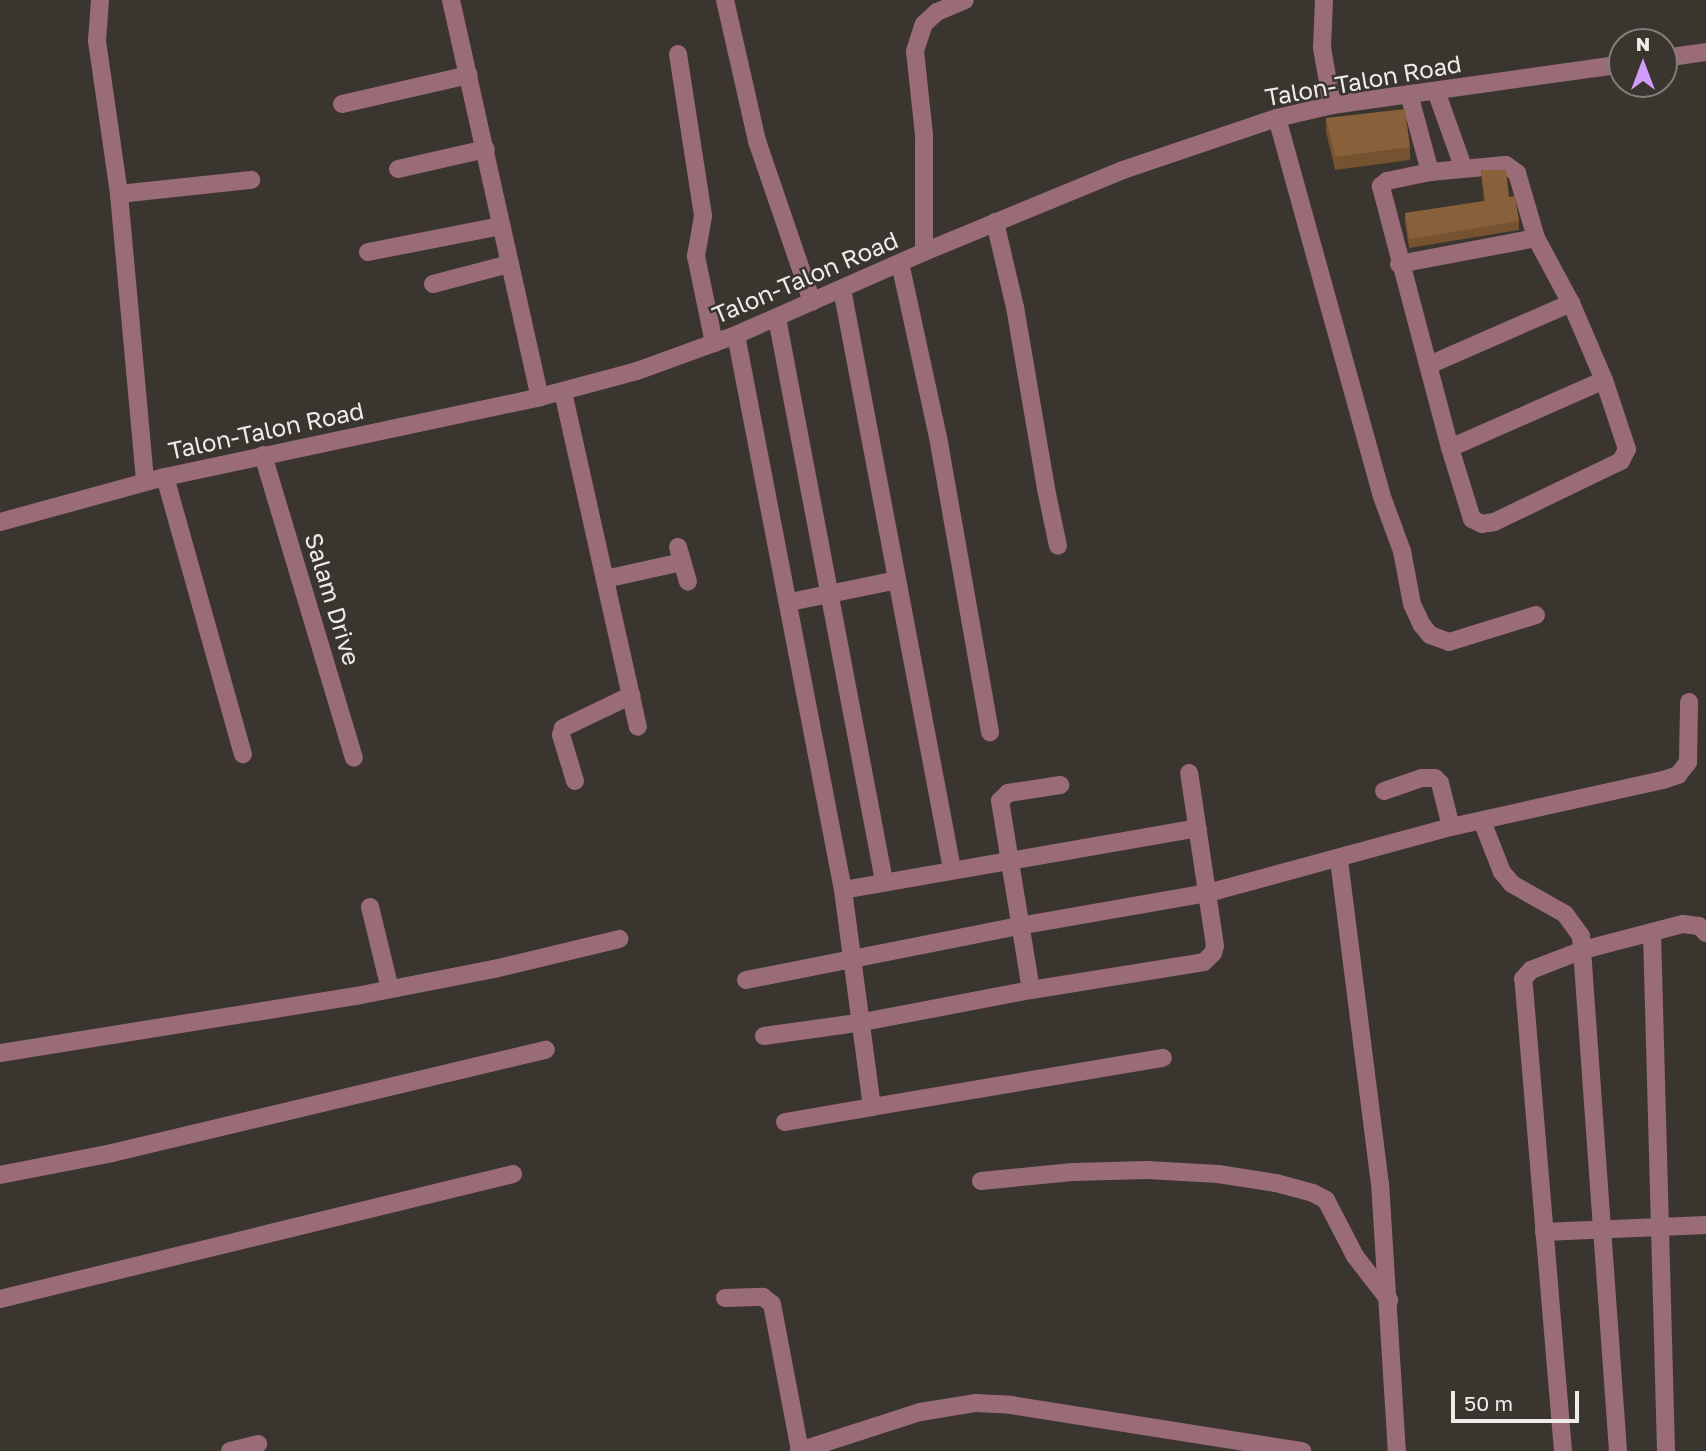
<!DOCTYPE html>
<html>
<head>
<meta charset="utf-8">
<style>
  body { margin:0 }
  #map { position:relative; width:1706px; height:1451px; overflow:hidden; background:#3b3530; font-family:"Golos Text",sans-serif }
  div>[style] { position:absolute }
  .minor>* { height:18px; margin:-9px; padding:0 9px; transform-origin:9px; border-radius:9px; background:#9a6c77 }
  .wall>* { inset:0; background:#755331 }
  .building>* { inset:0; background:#886039 }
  span { translate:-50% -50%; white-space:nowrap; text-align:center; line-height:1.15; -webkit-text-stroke:5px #3b3530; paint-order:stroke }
  .street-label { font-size:24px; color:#efebe7 }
  .north { position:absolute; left:1608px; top:28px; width:70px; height:70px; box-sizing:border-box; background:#3b3530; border:2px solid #837e79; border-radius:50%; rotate:0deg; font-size:19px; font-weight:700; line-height:28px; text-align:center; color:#efebe7 }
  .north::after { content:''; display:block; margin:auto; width:24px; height:32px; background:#d39cfc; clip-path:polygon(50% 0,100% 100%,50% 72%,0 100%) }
  .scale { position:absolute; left:1451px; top:1391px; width:128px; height:32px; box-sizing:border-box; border:4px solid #efebe7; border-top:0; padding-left:9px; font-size:21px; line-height:24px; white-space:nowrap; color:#efebe7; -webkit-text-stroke:5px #3b3530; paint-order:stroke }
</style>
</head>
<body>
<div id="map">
  <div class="minor">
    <i style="left:100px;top:0;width:41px;rotate:94.2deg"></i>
    <i style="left:97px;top:41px;width:155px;rotate:81.8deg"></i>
    <i style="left:119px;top:194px;width:289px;rotate:84.8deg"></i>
    <i style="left:451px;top:0;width:407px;rotate:77.4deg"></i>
    <i style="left:725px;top:0;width:145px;rotate:77.2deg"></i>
    <i style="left:757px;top:141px;width:170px;rotate:71.1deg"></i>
    <i style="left:1324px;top:0;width:48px;rotate:92.4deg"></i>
    <i style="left:1322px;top:48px;width:58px;rotate:80deg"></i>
    <i style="left:678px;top:54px;width:164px;rotate:81.2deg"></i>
    <i style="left:703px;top:216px;width:41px;rotate:99.9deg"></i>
    <i style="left:696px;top:256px;width:89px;rotate:78.3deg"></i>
    <i style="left:1664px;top:58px;width:42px;rotate:-8.1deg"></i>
    <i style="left:1436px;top:91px;width:81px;rotate:70.4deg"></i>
    <i style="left:1409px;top:94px;width:81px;rotate:74.9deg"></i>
    <i style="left:342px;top:104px;width:130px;rotate:-12.9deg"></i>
    <i style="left:1277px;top:118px;width:390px;rotate:74.5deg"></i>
    <i style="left:1381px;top:494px;width:61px;rotate:69.8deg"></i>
    <i style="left:1402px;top:551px;width:54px;rotate:79.3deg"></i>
    <i style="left:1412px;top:604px;width:23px;rotate:65deg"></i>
    <i style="left:1422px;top:625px;width:13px;rotate:51deg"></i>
    <i style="left:1430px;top:635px;width:20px;rotate:20deg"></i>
    <i style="left:1449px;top:642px;width:91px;rotate:-17.2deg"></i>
    <i style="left:1506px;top:165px;width:14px;rotate:36deg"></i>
    <i style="left:1517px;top:173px;width:68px;rotate:73.7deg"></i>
    <i style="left:1536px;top:238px;width:74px;rotate:61.7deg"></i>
    <i style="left:1571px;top:303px;width:84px;rotate:66.8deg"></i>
    <i style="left:1604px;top:380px;width:73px;rotate:71.6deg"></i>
    <i style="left:1627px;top:449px;width:13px;rotate:117deg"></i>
    <i style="left:1621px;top:461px;width:141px;rotate:154.3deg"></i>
    <i style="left:1494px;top:522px;width:12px;rotate:171deg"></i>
    <i style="left:1482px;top:524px;width:11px;rotate:-153deg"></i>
    <i style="left:1472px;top:519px;width:74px;rotate:-107.2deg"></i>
    <i style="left:1450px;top:448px;width:271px;rotate:-104.8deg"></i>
    <i style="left:1381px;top:186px;width:8px;rotate:-40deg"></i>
    <i style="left:1387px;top:181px;width:44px;rotate:-11.8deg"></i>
    <i style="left:1430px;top:172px;width:76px;rotate:-5.3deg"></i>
    <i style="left:398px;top:169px;width:90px;rotate:-12.8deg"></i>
    <i style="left:119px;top:194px;width:133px;rotate:-6.1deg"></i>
    <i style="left:995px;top:222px;width:87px;rotate:76.8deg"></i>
    <i style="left:1015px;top:307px;width:185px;rotate:80.3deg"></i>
    <i style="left:1046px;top:489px;width:58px;rotate:78.1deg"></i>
    <i style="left:368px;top:252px;width:136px;rotate:-11.1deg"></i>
    <i style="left:924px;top:252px;width:117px;rotate:-90deg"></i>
    <i style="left:924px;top:135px;width:84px;rotate:-96.1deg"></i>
    <i style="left:915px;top:51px;width:28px;rotate:-72deg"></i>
    <i style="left:924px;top:24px;width:18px;rotate:-43deg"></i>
    <i style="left:937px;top:12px;width:30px;rotate:-23deg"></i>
    <i style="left:900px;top:263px;width:178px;rotate:77.7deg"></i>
    <i style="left:938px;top:437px;width:300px;rotate:80deg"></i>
    <i style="left:1399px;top:264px;width:139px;rotate:-10.7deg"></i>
    <i style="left:433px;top:284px;width:79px;rotate:-14.7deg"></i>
    <i style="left:842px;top:289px;width:590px;rotate:79.26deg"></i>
    <i style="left:777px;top:318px;width:573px;rotate:79.24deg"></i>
    <i style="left:736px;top:335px;width:565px;rotate:79.09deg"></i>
    <i style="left:843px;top:890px;width:219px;rotate:82.4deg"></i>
    <i style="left:872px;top:1107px;width:295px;rotate:-9.6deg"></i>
    <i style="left:1429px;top:365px;width:155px;rotate:-23.6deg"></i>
    <i style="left:563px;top:392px;width:343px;rotate:77.4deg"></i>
    <i style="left:1450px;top:448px;width:168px;rotate:-23.8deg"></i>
    <i style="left:263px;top:455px;width:316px;rotate:73.3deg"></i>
    <i style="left:165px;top:477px;width:288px;rotate:74.3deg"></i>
    <i style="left:0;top:522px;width:171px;rotate:-15.3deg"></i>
    <i style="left:165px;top:477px;width:383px;rotate:-12deg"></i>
    <i style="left:540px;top:397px;width:100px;rotate:-15deg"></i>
    <i style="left:637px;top:371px;width:105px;rotate:-20deg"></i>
    <i style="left:736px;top:335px;width:206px;rotate:-23.8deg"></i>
    <i style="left:924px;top:252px;width:215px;rotate:-22.4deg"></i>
    <i style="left:1123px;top:170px;width:163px;rotate:-18.7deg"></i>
    <i style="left:1277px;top:118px;width:57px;rotate:-13.3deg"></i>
    <i style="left:1332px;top:105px;width:293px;rotate:-8deg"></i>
    <i style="left:678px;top:547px;width:36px;rotate:74deg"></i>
    <i style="left:605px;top:579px;width:79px;rotate:-12.4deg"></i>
    <i style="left:790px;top:602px;width:109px;rotate:-11.6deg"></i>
    <i style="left:575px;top:781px;width:48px;rotate:-106.9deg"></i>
    <i style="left:561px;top:735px;width:7px;rotate:-74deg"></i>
    <i style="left:563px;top:728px;width:76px;rotate:-25.6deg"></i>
    <i style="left:1384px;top:791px;width:39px;rotate:-19deg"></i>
    <i style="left:1421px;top:778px;width:14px"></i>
    <i style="left:1435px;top:778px;width:7px;rotate:45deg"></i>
    <i style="left:1440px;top:783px;width:45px;rotate:76deg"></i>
    <i style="left:1482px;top:821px;width:55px;rotate:68.6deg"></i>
    <i style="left:1502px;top:872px;width:16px;rotate:50deg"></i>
    <i style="left:1512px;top:884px;width:61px;rotate:29.5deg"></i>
    <i style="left:1565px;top:914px;width:27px;rotate:54deg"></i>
    <i style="left:1581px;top:936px;width:516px;rotate:85.89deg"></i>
    <i style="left:1339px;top:860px;width:326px;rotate:82.8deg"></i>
    <i style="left:1380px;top:1183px;width:269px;rotate:86.4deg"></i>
    <i style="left:843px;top:890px;width:360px;rotate:-9.9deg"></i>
    <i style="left:370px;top:907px;width:84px;rotate:76.3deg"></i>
    <i style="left:1652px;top:933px;width:518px;rotate:88.45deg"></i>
    <i style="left:746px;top:980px;width:278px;rotate:-11.2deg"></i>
    <i style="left:1019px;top:926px;width:192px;rotate:-9.9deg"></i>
    <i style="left:1208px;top:893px;width:252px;rotate:-15.2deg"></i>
    <i style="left:1451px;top:827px;width:217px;rotate:-12.5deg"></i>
    <i style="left:1663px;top:780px;width:16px;rotate:-18deg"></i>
    <i style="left:1678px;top:775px;width:16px;rotate:-52deg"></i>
    <i style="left:1688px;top:762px;width:60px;rotate:-89deg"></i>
    <i style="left:1031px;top:990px;width:192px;rotate:-99.3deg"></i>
    <i style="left:1000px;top:801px;width:11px;rotate:-45deg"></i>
    <i style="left:1008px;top:793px;width:53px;rotate:-8.7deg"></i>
    <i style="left:764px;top:1036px;width:100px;rotate:-8deg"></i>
    <i style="left:863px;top:1022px;width:171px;rotate:-10.8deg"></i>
    <i style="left:1031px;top:990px;width:175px;rotate:-9.2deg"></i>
    <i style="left:1204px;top:962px;width:13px;rotate:-45deg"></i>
    <i style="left:1213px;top:953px;width:7px;rotate:-74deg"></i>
    <i style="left:1215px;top:946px;width:175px;rotate:-98.5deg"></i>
    <i style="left:0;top:1053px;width:361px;rotate:-9.1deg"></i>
    <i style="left:356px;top:996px;width:141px;rotate:-11.1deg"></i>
    <i style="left:494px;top:969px;width:129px;rotate:-13.5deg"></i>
    <i style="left:785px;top:1122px;width:88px;rotate:-9.8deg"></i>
    <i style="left:0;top:1175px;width:114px;rotate:-11.1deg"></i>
    <i style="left:112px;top:1153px;width:446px;rotate:-13.4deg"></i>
    <i style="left:981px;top:1181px;width:92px;rotate:-5.6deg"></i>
    <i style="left:1073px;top:1172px;width:74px;rotate:-1.5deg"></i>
    <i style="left:1147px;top:1170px;width:71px;rotate:3.2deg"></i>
    <i style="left:1218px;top:1174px;width:59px;rotate:8.8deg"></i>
    <i style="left:1276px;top:1183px;width:38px;rotate:15deg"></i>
    <i style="left:1313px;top:1193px;width:15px;rotate:28deg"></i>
    <i style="left:1326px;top:1200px;width:63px;rotate:62.6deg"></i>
    <i style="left:1355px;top:1256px;width:56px;rotate:52.3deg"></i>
    <i style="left:1544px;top:1232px;width:162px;rotate:-2.5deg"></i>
    <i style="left:725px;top:1298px;width:38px;rotate:-2deg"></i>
    <i style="left:763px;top:1297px;width:11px;rotate:38deg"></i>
    <i style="left:772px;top:1304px;width:150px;rotate:79.2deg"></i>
    <i style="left:0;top:1299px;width:528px;rotate:-13.69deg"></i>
    <i style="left:230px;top:1451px;width:29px;rotate:-14deg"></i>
    <i style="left:799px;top:1451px;width:127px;rotate:-17.9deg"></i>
    <i style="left:920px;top:1412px;width:57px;rotate:-9.1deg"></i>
    <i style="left:976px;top:1403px;width:35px;rotate:3deg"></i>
    <i style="left:1011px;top:1405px;width:295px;rotate:9deg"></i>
    <i style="left:1563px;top:1451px;width:474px;rotate:-94.8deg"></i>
    <i style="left:1523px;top:979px;width:12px;rotate:-48deg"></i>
    <i style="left:1531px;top:970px;width:56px;rotate:-21deg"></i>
    <i style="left:1583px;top:950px;width:103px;rotate:-14.6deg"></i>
    <i style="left:1683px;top:924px;width:16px;rotate:7deg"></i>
    <i style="left:1699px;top:926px;width:10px;rotate:45deg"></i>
  </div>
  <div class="wall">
    <i style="clip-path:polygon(1326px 118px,1410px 147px,1410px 160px,1335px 170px,1326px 131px)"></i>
    <i style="clip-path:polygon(1481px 170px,1509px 197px,1519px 221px,1519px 230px,1409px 248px,1405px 222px,1405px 213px,1484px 201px)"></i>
  </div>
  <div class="building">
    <i style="clip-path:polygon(1405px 109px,1410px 147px,1335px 157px,1326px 118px)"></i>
    <i style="clip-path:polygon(1481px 170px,1506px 170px,1509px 197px,1515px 196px,1519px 221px,1409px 239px,1405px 213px,1485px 201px)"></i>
  </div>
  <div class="street-label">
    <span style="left:1363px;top:80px;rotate:-10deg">Talon-Talon Road</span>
    <span style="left:805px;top:277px;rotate:-23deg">Talon-Talon Road</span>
    <span style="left:266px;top:430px;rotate:-12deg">Talon-Talon Road</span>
    <span style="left:333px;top:599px;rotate:73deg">Salam Drive</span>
  </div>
  <div class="north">N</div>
  <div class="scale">50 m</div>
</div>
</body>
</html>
